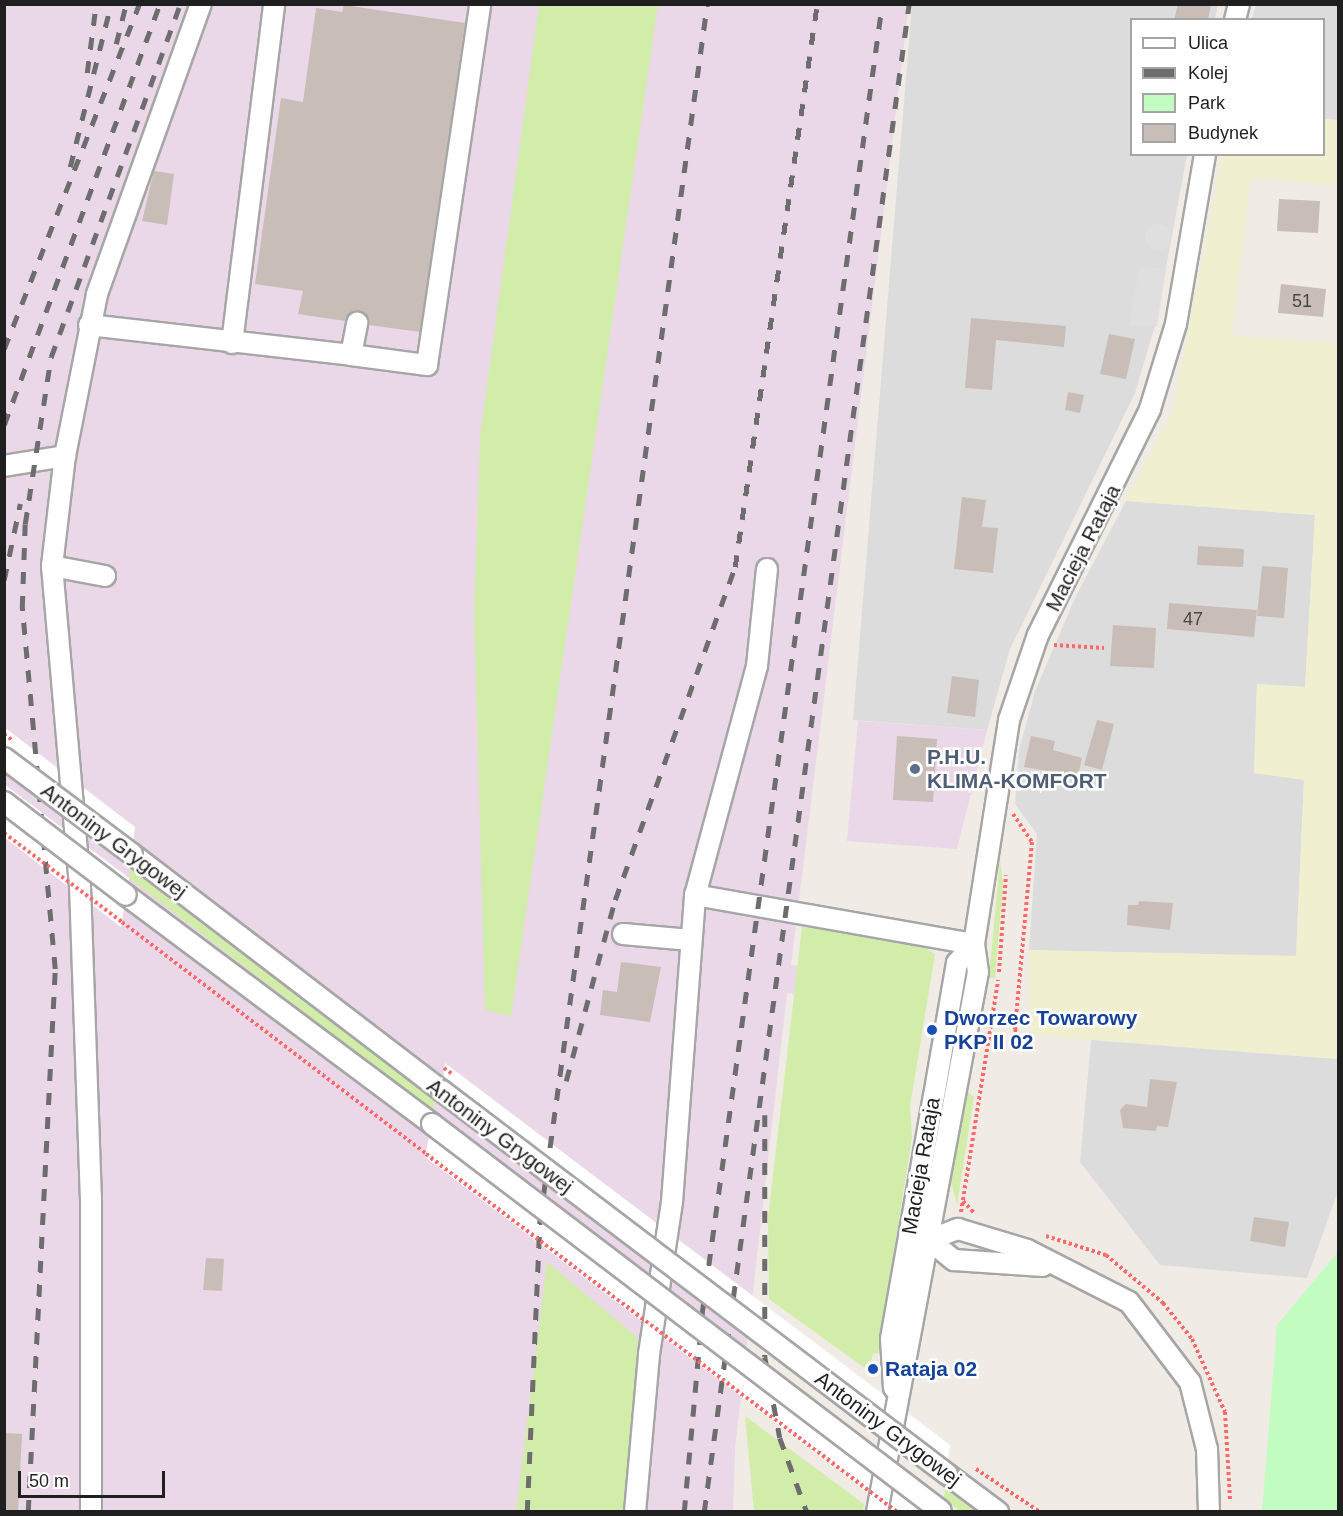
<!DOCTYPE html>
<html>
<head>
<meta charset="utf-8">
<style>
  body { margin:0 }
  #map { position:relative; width:1343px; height:1516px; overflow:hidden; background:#f0ebe5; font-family:Helvetica,sans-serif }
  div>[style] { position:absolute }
  .residential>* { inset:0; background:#dddcdc }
  .industrial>* { inset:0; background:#ead7e8 }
  .farmland>* { inset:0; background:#f0efd0 }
  .grass>* { inset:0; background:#d2eda9 }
  .park>* { inset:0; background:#c3fcc1 }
  .parking>* { inset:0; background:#dfdfdf }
  .round { border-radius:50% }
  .pier>* { inset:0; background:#fff }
  .building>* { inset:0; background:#c9bdb8 }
  .path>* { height:4px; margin-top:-2px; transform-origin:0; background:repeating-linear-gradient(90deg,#ff6869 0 3px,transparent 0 6px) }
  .roads { filter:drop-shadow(2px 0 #a6a6a6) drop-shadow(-2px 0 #a6a6a6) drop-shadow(0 2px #a6a6a6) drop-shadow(0 -2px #a6a6a6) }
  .minor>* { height:20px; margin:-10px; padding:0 10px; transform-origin:10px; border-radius:10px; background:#fff }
  .rail>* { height:4.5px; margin-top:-2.25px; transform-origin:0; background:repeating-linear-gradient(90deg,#6d6d6d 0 12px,transparent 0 24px) }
  .path-bridge>* { height:4px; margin-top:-2px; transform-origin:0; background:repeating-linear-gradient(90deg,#ff6869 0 3px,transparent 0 6px) }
  .bridges { filter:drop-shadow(2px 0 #a6a6a6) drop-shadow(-2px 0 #a6a6a6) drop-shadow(0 2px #a6a6a6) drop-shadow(0 -2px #a6a6a6) }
  .minor-bridge>* { height:20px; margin:-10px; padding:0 10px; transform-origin:10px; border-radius:10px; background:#fff }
  .dots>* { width:16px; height:16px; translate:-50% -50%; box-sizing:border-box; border:3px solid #fff; border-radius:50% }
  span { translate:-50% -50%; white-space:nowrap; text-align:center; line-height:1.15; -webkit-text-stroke:5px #fff; paint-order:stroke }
  .number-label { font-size:18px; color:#4a4645 }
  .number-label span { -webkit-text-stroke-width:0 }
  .street-label { font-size:21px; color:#1f1f1f }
  .service-label { font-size:21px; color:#4e5e75; font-weight:700 }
  .left { translate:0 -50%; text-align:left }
  .transit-label { font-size:21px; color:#164399; font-weight:700 }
  .frame { position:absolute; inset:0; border:6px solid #1f1f1f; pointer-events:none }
  .legend { position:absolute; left:1130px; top:18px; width:195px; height:138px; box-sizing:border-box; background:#fff; border:2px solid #a5a5a5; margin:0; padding:8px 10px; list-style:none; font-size:18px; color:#1f1f1f }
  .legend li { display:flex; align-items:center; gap:12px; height:30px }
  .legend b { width:30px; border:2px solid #a5a5a5 }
  .scale { position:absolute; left:18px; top:1471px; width:147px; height:27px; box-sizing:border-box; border:3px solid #1f1f1f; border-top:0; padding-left:8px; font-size:18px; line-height:21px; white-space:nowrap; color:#1f1f1f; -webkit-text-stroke:4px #fff; paint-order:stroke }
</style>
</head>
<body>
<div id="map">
  <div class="residential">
    <i style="clip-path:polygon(912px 5px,1218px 5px,1215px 19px,1132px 20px,1132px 154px,1187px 155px,1156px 322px,1135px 393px,1010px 649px,987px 730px,853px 720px)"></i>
    <i style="clip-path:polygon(1256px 5px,1338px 5px,1338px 120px,1324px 119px,1324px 20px,1252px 19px)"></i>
    <i style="clip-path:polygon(1126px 501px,1315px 515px,1305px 687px,1257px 685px,1254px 773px,1304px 779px,1296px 956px,1029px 950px,1037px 834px,1015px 804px,1019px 750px,1035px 691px,1076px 596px)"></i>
    <i style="clip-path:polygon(1091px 1040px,1338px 1059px,1338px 1191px,1307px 1278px,1160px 1265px,1080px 1162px)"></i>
  </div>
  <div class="industrial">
    <i style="clip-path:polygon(5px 5px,909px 5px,791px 965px,834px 971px,831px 998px,787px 993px,735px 1449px,733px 1511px,5px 1512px)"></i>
    <i style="clip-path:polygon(858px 721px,987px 730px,957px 849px,847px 841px)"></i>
  </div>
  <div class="farmland">
    <i style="clip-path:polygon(1324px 119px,1338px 120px,1338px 185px,1251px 178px,1232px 335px,1338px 344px,1338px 1059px,1031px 1035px,1029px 950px,1296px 956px,1304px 780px,1254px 773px,1257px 684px,1305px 687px,1315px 515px,1126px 501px,1173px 410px,1222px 155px,1324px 154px)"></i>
  </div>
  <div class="grass">
    <i style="clip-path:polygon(539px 5px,658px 5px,511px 1016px,485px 1010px,474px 613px,480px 437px)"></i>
    <i style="clip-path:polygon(1000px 859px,1003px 884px,995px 978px,989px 978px)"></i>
    <i style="clip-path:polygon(130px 869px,434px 1099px,434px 1112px,129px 878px)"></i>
    <i style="clip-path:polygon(802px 927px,916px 942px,935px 954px,910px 1106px,912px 1137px,878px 1354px,873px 1353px,869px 1371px,769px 1299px,768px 1218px)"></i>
    <i style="clip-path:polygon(968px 1092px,974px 1097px,957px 1205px,949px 1174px)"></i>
    <i style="clip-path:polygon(547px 1262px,638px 1338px,624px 1511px,516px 1511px)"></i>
    <i style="clip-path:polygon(745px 1416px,864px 1504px,863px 1511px,754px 1511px)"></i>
    <i style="clip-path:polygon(945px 1485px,980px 1511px,960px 1511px,944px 1499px)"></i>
  </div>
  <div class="park">
    <i style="clip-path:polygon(1338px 1252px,1338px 1511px,1262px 1511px,1277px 1325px)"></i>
  </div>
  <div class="parking">
    <i class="round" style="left:1145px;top:224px;width:26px;height:26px"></i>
    <i style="clip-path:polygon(1140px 266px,1166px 269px,1157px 326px,1129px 326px)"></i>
  </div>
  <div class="pier">
    <i style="clip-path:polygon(4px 727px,135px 827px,130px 869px,5px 771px)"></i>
    <i style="clip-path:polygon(4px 784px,129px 878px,121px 927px,5px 838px)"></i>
    <i style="clip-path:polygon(445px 1063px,950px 1445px,945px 1485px,440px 1104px)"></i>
    <i style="clip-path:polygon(434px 1112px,944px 1499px,941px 1511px,893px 1511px,425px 1157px)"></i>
  </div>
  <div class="building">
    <i style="clip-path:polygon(1178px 4px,1211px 4px,1208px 20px,1174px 20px)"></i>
    <i style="clip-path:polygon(344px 5px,465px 23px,420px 332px,369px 325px,359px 311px,345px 321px,298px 314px,303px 291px,255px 284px,281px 98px,303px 102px,316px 8px,342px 12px)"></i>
    <i style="clip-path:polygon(154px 171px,174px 174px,167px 225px,142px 221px)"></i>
    <i style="clip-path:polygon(1279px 199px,1320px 201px,1318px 233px,1277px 231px)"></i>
    <i style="clip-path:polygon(1281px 284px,1326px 289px,1323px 317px,1278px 313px)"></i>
    <i style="clip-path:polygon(971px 318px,1066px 326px,1064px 347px,996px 340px,992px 390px,965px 388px)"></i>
    <i style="clip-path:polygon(1109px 334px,1135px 339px,1126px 379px,1100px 374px)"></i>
    <i style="clip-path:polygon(1068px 392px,1084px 395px,1080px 413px,1065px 410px)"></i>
    <i style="clip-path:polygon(962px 497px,986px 500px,982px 527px,998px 528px,993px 573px,954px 569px)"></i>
    <i style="clip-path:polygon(1198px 546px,1244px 549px,1243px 567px,1197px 565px)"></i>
    <i style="clip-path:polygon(1262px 566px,1288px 568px,1284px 618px,1257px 616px)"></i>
    <i style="clip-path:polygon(1169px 603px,1257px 610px,1254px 637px,1167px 629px)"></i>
    <i style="clip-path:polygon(1113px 625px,1156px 628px,1154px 668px,1110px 666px)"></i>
    <i style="clip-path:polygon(952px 676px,979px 680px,975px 717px,947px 713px)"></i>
    <i style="clip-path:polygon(1097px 720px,1114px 724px,1102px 770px,1084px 765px)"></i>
    <i style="clip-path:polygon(897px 736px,937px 739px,933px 802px,893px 800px)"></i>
    <i style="clip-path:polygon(1031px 736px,1055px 741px,1053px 750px,1082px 758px,1078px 776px,1024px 767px)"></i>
    <i style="clip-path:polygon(1139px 901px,1173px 903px,1170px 930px,1127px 925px,1128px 905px,1138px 905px)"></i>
    <i style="clip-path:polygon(621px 962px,661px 967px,650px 1022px,600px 1015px,603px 990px,617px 992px)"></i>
    <i style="clip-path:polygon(1150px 1079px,1177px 1082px,1168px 1127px,1157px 1126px,1156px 1131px,1123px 1128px,1120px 1110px,1126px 1104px,1147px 1107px)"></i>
    <i style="clip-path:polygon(1254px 1217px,1289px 1222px,1285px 1247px,1250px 1241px)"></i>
    <i style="clip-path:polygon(206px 1258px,224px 1259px,222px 1291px,203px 1290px)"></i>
    <i style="clip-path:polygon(4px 1433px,22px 1434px,18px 1512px,4px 1512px)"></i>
  </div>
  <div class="path">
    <i style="left:1054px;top:645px;width:50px;rotate:3.4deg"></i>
    <i style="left:1013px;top:814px;width:34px;rotate:56deg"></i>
    <i style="left:1032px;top:842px;width:188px;rotate:95.2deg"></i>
    <i style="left:1015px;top:1029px;width:19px;rotate:72deg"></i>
    <i style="left:122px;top:922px;width:382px;rotate:37.3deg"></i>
    <i style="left:999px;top:972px;width:97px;rotate:-85.9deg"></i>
    <i style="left:963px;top:1201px;width:16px;rotate:47deg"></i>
    <i style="left:961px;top:1212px;width:235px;rotate:-80.9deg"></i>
    <i style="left:1046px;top:1236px;width:63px;rotate:17.6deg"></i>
    <i style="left:1106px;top:1255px;width:75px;rotate:40.1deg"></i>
    <i style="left:1163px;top:1303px;width:46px;rotate:51.1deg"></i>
    <i style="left:1192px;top:1339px;width:80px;rotate:65.7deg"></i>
    <i style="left:1225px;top:1412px;width:88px;rotate:86.7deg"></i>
    <i style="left:976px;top:1469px;width:77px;rotate:33.9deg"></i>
  </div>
  <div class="roads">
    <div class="minor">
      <i style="left:1235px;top:20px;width:16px;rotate:-76deg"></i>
      <i style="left:89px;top:325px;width:264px;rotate:6.5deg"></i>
      <i style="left:351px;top:355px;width:33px;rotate:-79deg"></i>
      <i style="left:232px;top:343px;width:342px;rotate:-82.9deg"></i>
      <i style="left:351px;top:355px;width:77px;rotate:7.5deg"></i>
      <i style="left:427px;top:365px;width:365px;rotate:-81.6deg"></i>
      <i style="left:4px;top:466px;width:62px;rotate:-9.3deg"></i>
      <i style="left:52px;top:566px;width:321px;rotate:85deg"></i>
      <i style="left:80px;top:886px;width:312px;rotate:88deg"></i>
      <i style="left:91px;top:1198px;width:314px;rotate:90deg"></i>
      <i style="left:767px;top:569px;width:98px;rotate:95.9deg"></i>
      <i style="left:757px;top:666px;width:237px;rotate:105.1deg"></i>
      <i style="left:695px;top:895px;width:283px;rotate:10deg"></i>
      <i style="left:105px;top:576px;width:54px;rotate:-169.3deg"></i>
      <i style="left:52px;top:566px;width:111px;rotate:-83.3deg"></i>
      <i style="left:65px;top:456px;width:165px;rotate:-78.8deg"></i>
      <i style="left:97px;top:294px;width:308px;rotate:-70.3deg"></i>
      <i style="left:132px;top:854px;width:390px;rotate:37.4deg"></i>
      <i style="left:126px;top:895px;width:382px;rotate:36.8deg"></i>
      <i style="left:623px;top:934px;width:68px;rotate:5deg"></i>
      <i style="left:909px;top:1237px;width:20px;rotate:9deg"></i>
      <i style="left:929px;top:1240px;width:31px;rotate:-21deg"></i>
      <i style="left:958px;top:1229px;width:72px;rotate:16.9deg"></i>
      <i style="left:1027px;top:1250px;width:114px;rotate:27deg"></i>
      <i style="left:1129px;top:1302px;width:101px;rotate:52.7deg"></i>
      <i style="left:1190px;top:1382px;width:69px;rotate:75.8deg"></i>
      <i style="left:1207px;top:1449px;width:63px;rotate:88.2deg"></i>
      <i style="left:929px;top:1240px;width:32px;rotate:39deg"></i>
      <i style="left:954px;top:1260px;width:89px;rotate:3.9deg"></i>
      <i style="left:894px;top:1388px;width:49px;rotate:-93.5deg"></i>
      <i style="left:891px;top:1339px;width:247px;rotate:-80deg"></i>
      <i style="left:934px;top:1096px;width:135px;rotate:-80.2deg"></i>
      <i style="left:957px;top:963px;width:25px;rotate:-48deg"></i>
      <i style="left:947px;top:1474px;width:64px;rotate:36.7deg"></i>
      <i style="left:635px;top:1512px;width:159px;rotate:-84.9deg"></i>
      <i style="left:649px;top:1354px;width:154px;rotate:-81.4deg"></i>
      <i style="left:672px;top:1202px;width:308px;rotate:-85.7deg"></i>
      <i style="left:877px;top:1512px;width:549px;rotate:-79.41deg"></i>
      <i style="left:978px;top:972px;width:28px;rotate:-98deg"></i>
      <i style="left:974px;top:944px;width:227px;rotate:-81.1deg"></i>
      <i style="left:1009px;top:720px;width:90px;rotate:-71.2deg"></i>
      <i style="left:1038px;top:635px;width:252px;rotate:-63.6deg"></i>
      <i style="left:1150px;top:409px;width:89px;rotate:-73deg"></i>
      <i style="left:1176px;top:324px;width:172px;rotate:-80.3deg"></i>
    </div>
  </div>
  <div class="rail">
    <i style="left:116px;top:44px;width:41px;rotate:-76deg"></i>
    <i style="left:87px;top:73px;width:70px;rotate:-82.6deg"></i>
    <i style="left:70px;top:167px;width:168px;rotate:-75.9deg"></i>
    <i style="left:4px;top:349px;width:370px;rotate:-68.6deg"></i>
    <i style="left:4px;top:425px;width:449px;rotate:-69.7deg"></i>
    <i style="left:4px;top:580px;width:78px;rotate:-78.1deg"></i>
    <i style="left:566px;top:1081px;width:188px;rotate:-74.9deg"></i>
    <i style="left:615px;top:900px;width:354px;rotate:-70.2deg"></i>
    <i style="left:735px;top:567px;width:569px;rotate:-81.71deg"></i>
    <i style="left:765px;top:1115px;width:242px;rotate:90deg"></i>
    <i style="left:765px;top:1357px;width:82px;rotate:79.5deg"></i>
    <i style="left:780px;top:1438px;width:79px;rotate:70deg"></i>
    <i style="left:28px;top:1512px;width:544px;rotate:-87.15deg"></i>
    <i style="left:55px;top:969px;width:363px;rotate:-95.2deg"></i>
    <i style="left:22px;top:608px;width:84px;rotate:-88deg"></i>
    <i style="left:25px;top:524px;width:169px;rotate:-81.2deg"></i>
    <i style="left:51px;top:357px;width:376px;rotate:-69.9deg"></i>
    <i style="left:527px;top:1512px;width:293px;rotate:-87.5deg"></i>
    <i style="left:540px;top:1219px;width:1226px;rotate:-82.17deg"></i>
    <i style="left:684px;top:1512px;width:200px;rotate:-84.8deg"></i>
    <i style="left:702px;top:1313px;width:1321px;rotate:-82.17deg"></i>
    <i style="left:704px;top:1512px;width:1522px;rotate:-82.26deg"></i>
  </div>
  <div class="path-bridge">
    <i style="left:4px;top:734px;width:10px;rotate:37deg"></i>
    <i style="left:4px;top:833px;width:148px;rotate:37deg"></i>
    <i style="left:444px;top:1068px;width:9px;rotate:36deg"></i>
    <i style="left:426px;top:1154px;width:592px;rotate:37.24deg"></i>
  </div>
  <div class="bridges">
    <div class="minor-bridge">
      <i style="left:4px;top:758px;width:160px;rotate:36.9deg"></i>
      <i style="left:4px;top:802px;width:153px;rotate:37.3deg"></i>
      <i style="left:442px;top:1091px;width:634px;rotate:37.18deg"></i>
      <i style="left:432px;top:1124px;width:639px;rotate:37.25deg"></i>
    </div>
  </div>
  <div class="dots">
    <i style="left:915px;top:769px;background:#5c6f8a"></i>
    <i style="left:932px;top:1030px;background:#1a4fb4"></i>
    <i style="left:873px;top:1369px;background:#1a4fb4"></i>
  </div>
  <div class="number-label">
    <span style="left:1302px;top:301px">51</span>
    <span style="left:1193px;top:619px">47</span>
  </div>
  <div class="street-label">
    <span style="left:1083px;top:548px;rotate:-63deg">Macieja Rataja</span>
    <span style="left:114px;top:841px;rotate:37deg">Antoniny Grygowej</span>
    <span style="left:500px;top:1136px;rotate:37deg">Antoniny Grygowej</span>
    <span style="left:921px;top:1166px;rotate:-80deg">Macieja Rataja</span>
    <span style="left:888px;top:1429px;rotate:37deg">Antoniny Grygowej</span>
  </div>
  <div class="service-label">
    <span class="left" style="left:927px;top:769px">P.H.U.<br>KLIMA-KOMFORT</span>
  </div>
  <div class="transit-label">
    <span class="left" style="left:944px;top:1030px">Dworzec Towarowy<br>PKP II 02</span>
    <span class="left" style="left:885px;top:1369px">Rataja 02</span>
  </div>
  <div class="frame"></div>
  <ul class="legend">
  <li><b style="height:8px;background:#fff"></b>Ulica</li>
  <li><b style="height:8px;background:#6d6d6d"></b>Kolej</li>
  <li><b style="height:16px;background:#c3fcc1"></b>Park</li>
  <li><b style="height:16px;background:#c9bdb8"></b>Budynek</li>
  </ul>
  <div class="scale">50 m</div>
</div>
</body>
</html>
